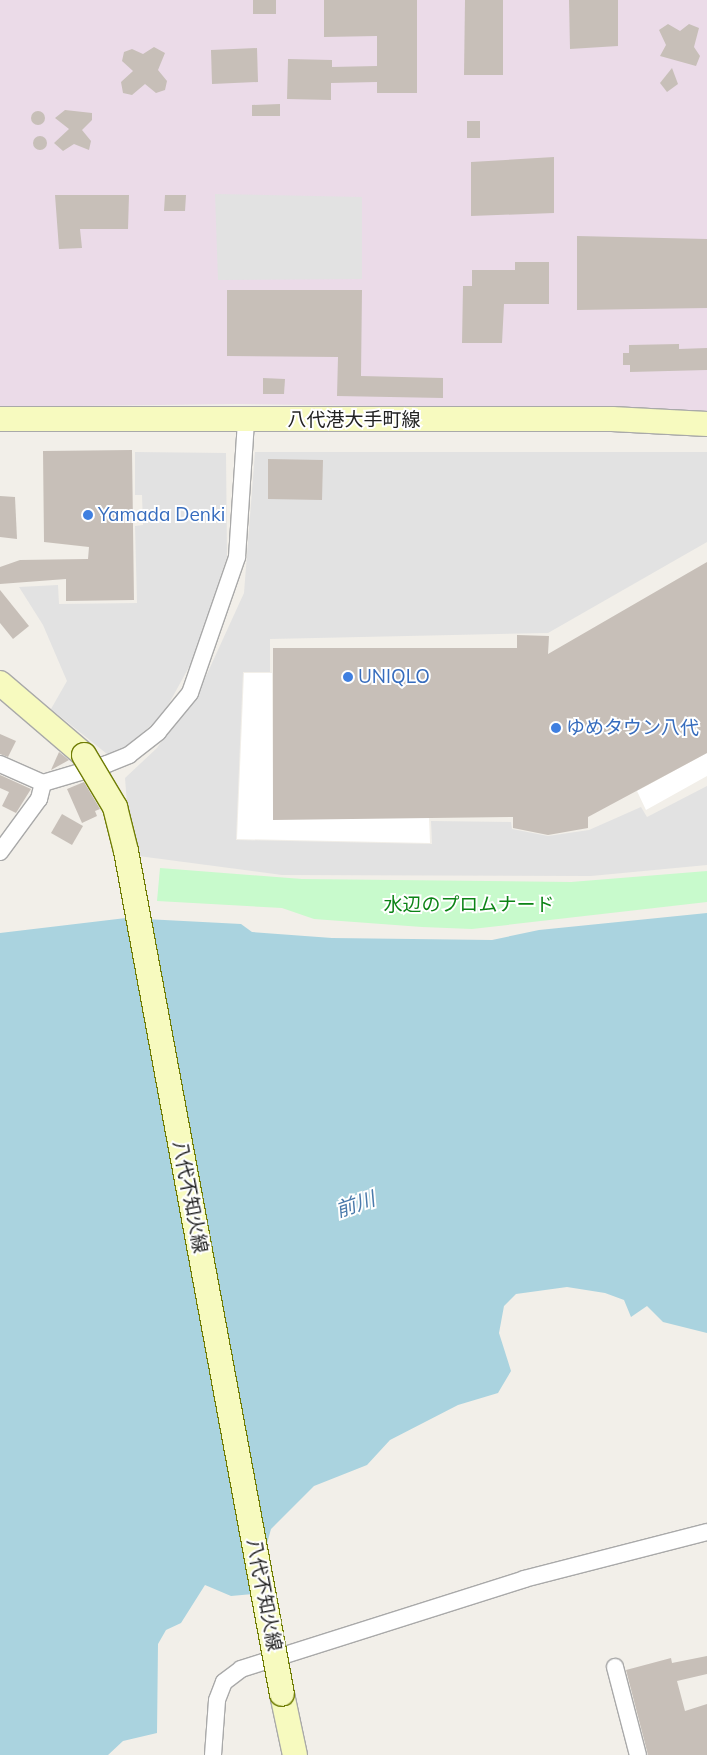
<!DOCTYPE html>
<html>
<head>
<meta charset="utf-8">
<style>
  body { margin:0 }
  #map { position:relative; width:707px; height:1755px; overflow:hidden; background:#f2efe9; font-family:Mulish,"Noto Sans JP",sans-serif }
  div>[style] { position:absolute }
  .industrial>* { inset:0; background:#ebdbe8 }
  .park>* { inset:0; background:#c8facc }
  .parking>* { inset:0; background:#e2e2e2 }
  .water>* { inset:0; background:#aad3df }
  .pier>* { inset:0; background:#fff }
  .building>* { inset:0; background:#c7bfb8 }
  .round { border-radius:50% }
  .roads { filter:drop-shadow(1px 0 #a9a9a9) drop-shadow(-1px 0 #a9a9a9) drop-shadow(0 1px #a9a9a9) drop-shadow(0 -1px #a9a9a9) }
  .minor>* { height:16px; margin:-8px; padding:0 8px; transform-origin:8px; border-radius:8px; background:#fff }
  .secondary>* { height:24px; margin:-12px; padding:0 12px; transform-origin:12px; border-radius:12px; background:#f7fabf }
  .bridges { filter:drop-shadow(1px 0 #707d05) drop-shadow(-1px 0 #707d05) drop-shadow(0 1px #707d05) drop-shadow(0 -1px #707d05) }
  .secondary-bridge>* { height:24px; margin:-12px; padding:0 12px; transform-origin:12px; border-radius:12px; background:#f7fabf }
  .dots>* { width:14px; height:14px; translate:-50% -50%; box-sizing:border-box; border:2px solid #fff; border-radius:50% }
  span { translate:-50% -50%; white-space:nowrap; text-align:center; line-height:1.15; -webkit-text-stroke:4px #fff; paint-order:stroke }
  .street-label { font-size:19px; color:#222 }
  .shop-label { font-size:19px; color:#366cbe }
  .left { translate:0 -50%; text-align:left }
  .park-label { font-size:19px; color:#0c8416 }
  .water-label { font-size:20px; color:#4a7aab; font-style:italic }
</style>
</head>
<body>
<div id="map">
  <div class="industrial">
    <i style="clip-path:polygon(0 0,707px 0,707px 411px,237px 404px,0 407px)"></i>
  </div>
  <div class="park">
    <i style="clip-path:polygon(160px 868px,302px 879px,571px 882px,707px 871px,707px 902px,472px 929px,422px 927px,314px 919px,282px 908px,157px 901px)"></i>
  </div>
  <div class="parking">
    <i style="clip-path:polygon(215px 194px,362px 197px,362px 279px,218px 280px)"></i>
    <i style="clip-path:polygon(135px 452px,226px 453px,227px 557px,194px 658px,167px 707px,154px 723px,112px 758px,51px 709px,67px 681px,43px 625px,19px 587px,58px 585px,59px 604px,137px 603px,135px 526px,143px 525px,142px 495px,135px 495px)"></i>
    <i style="clip-path:polygon(255px 452px,707px 452px,707px 542px,548px 633px,270px 639px,270px 672px,243px 672px,236px 840px,432px 844px,431px 821px,511px 822px,512px 829px,548px 836px,589px 830px,641px 807px,647px 817px,707px 786px,707px 865px,591px 876px,282px 875px,131px 855px,125px 778px,157px 748px,207px 674px,244px 593px)"></i>
  </div>
  <div class="water">
    <i style="clip-path:polygon(707px 913px,707px 1333px,663px 1322px,647px 1306px,631px 1317px,624px 1300px,605px 1293px,567px 1287px,516px 1294px,504px 1306px,499px 1333px,511px 1371px,498px 1393px,458px 1405px,390px 1440px,367px 1465px,314px 1486px,271px 1529px,253px 1594px,231px 1596px,205px 1585px,181px 1623px,166px 1630px,158px 1644px,157px 1733px,123px 1741px,108px 1755px,0 1755px,0 933px,126px 918px,241px 924px,252px 932px,332px 938px,492px 940px,539px 930px)"></i>
  </div>
  <div class="pier">
    <i style="clip-path:polygon(244px 673px,272px 673px,273px 819px,429px 817px,430px 843px,237px 839px)"></i>
    <i style="clip-path:polygon(707px 753px,707px 776px,646px 810px,637px 791px)"></i>
  </div>
  <div class="building">
    <i style="clip-path:polygon(253px 0,276px 0,276px 14px,253px 14px)"></i>
    <i style="clip-path:polygon(324px 0,417px 0,417px 93px,377px 93px,377px 82px,331px 83px,331px 100px,287px 99px,288px 59px,332px 60px,332px 67px,377px 66px,377px 36px,324px 37px)"></i>
    <i style="clip-path:polygon(465px 0,503px 0,503px 75px,464px 75px)"></i>
    <i style="clip-path:polygon(569px 0,618px 0,618px 46px,570px 49px)"></i>
    <i style="clip-path:polygon(668px 24px,680px 31px,689px 24px,699px 28px,694px 47px,700px 56px,696px 66px,660px 56px,666px 45px,659px 30px)"></i>
    <i style="clip-path:polygon(154px 47px,165px 53px,158px 70px,167px 81px,165px 90px,156px 93px,145px 84px,132px 95px,123px 93px,121px 82px,133px 71px,122px 61px,124px 52px,132px 49px,143px 54px)"></i>
    <i style="clip-path:polygon(257px 48px,258px 82px,212px 84px,211px 50px)"></i>
    <i style="clip-path:polygon(672px 68px,678px 84px,667px 92px,660px 83px)"></i>
    <i style="clip-path:polygon(280px 104px,280px 116px,252px 116px,252px 105px)"></i>
    <i style="clip-path:polygon(65px 110px,92px 113px,92px 120px,82px 130px,91px 141px,89px 150px,74px 144px,63px 151px,54px 143px,69px 129px,55px 118px)"></i>
    <i class="round" style="left:31px;top:111px;width:14px;height:14px"></i>
    <i style="clip-path:polygon(467px 121px,480px 121px,480px 138px,467px 138px)"></i>
    <i class="round" style="left:33px;top:136px;width:14px;height:14px"></i>
    <i style="clip-path:polygon(554px 157px,554px 213px,471px 216px,471px 162px)"></i>
    <i style="clip-path:polygon(55px 195px,129px 195px,128px 229px,80px 229px,82px 248px,59px 249px)"></i>
    <i style="clip-path:polygon(165px 195px,186px 195px,185px 211px,164px 211px)"></i>
    <i style="clip-path:polygon(577px 236px,707px 239px,707px 308px,577px 310px)"></i>
    <i style="clip-path:polygon(515px 262px,549px 262px,549px 304px,504px 304px,502px 343px,462px 343px,463px 286px,472px 286px,472px 270px,515px 270px)"></i>
    <i style="clip-path:polygon(227px 290px,362px 290px,361px 376px,443px 378px,443px 398px,337px 396px,338px 357px,227px 356px)"></i>
    <i style="clip-path:polygon(679px 344px,679px 349px,707px 348px,707px 370px,630px 372px,630px 365px,623px 365px,623px 353px,629px 353px,629px 345px)"></i>
    <i style="clip-path:polygon(263px 378px,285px 379px,284px 394px,263px 394px)"></i>
    <i style="clip-path:polygon(132px 450px,134px 600px,66px 601px,66px 579px,0 584px,0 567px,20px 560px,88px 559px,89px 547px,44px 542px,43px 451px)"></i>
    <i style="clip-path:polygon(268px 459px,323px 460px,322px 500px,268px 499px)"></i>
    <i style="clip-path:polygon(0 496px,15px 497px,17px 539px,0 537px)"></i>
    <i style="clip-path:polygon(707px 562px,707px 753px,588px 817px,588px 828px,548px 835px,513px 828px,513px 817px,273px 820px,273px 648px,517px 648px,517px 635px,549px 636px,548px 654px)"></i>
    <i style="clip-path:polygon(0 590px,29px 626px,13px 639px,0 623px)"></i>
    <i style="clip-path:polygon(0 734px,16px 741px,8px 757px,0 754px)"></i>
    <i style="clip-path:polygon(59px 752px,69px 760px,51px 770px)"></i>
    <i style="clip-path:polygon(0 775px,31px 789px,16px 813px,2px 806px,9px 792px,0 788px)"></i>
    <i style="clip-path:polygon(84px 782px,100px 809px,95px 811px,97px 816px,82px 823px,67px 789px)"></i>
    <i style="clip-path:polygon(62px 814px,83px 826px,72px 845px,51px 833px)"></i>
    <i style="clip-path:polygon(707px 1656px,707px 1674px,677px 1681px,685px 1711px,707px 1704px,707px 1755px,648px 1755px,626px 1670px,671px 1658px,672px 1663px)"></i>
  </div>
  <div class="roads">
    <div class="minor">
      <i style="left:0;top:764px;width:47px;rotate:23.8deg"></i>
      <i style="left:43px;top:783px;width:67px;rotate:-16.5deg"></i>
      <i style="left:107px;top:764px;width:24px;rotate:-22deg"></i>
      <i style="left:129px;top:755px;width:37px;rotate:-38deg"></i>
      <i style="left:158px;top:732px;width:50px;rotate:-50.6deg"></i>
      <i style="left:190px;top:693px;width:144px;rotate:-70.9deg"></i>
      <i style="left:237px;top:557px;width:137px;rotate:-86.2deg"></i>
      <i style="left:0;top:852px;width:66px;rotate:-53.7deg"></i>
      <i style="left:39px;top:799px;width:16px;rotate:-76deg"></i>
      <i style="left:615px;top:1667px;width:91px;rotate:75.4deg"></i>
      <i style="left:213px;top:1755px;width:55px;rotate:-85.8deg"></i>
      <i style="left:217px;top:1700px;width:19px;rotate:-69deg"></i>
      <i style="left:224px;top:1682px;width:21px;rotate:-37deg"></i>
      <i style="left:241px;top:1669px;width:297px;rotate:-17.6deg"></i>
      <i style="left:524px;top:1579px;width:189px;rotate:-14.4deg"></i>
    </div>
    <div class="secondary">
      <i style="left:0;top:419px;width:612px"></i>
      <i style="left:612px;top:419px;width:95px;rotate:3deg"></i>
      <i style="left:0;top:683px;width:111px;rotate:40.6deg"></i>
      <i style="left:282px;top:1694px;width:62px;rotate:78deg"></i>
    </div>
  </div>
  <div class="bridges">
    <div class="secondary-bridge">
      <i style="left:84px;top:755px;width:61px;rotate:59.2deg"></i>
      <i style="left:115px;top:807px;width:45px;rotate:76deg"></i>
      <i style="left:126px;top:851px;width:857px;rotate:79.52deg"></i>
    </div>
  </div>
  <div class="dots">
    <i style="left:88px;top:515px;background:#3f7fe0"></i>
    <i style="left:348px;top:677px;background:#3f7fe0"></i>
    <i style="left:556px;top:728px;background:#3f7fe0"></i>
  </div>
  <div class="street-label">
    <span style="left:354px;top:420px">八代港大手町線</span>
    <span style="left:190px;top:1197px;rotate:79deg">八代不知火線</span>
    <span style="left:264px;top:1595px;rotate:79deg">八代不知火線</span>
  </div>
  <div class="shop-label">
    <span class="left" style="left:98px;top:515px">Yamada Denki</span>
    <span class="left" style="left:358px;top:677px">UNIQLO</span>
    <span class="left" style="left:566px;top:728px">ゆめタウン八代</span>
  </div>
  <div class="park-label">
    <span style="left:469px;top:905px">水辺のプロムナード</span>
  </div>
  <div class="water-label">
    <span style="left:355px;top:1204px;rotate:-19deg">前川</span>
  </div>
</div>
</body>
</html>
